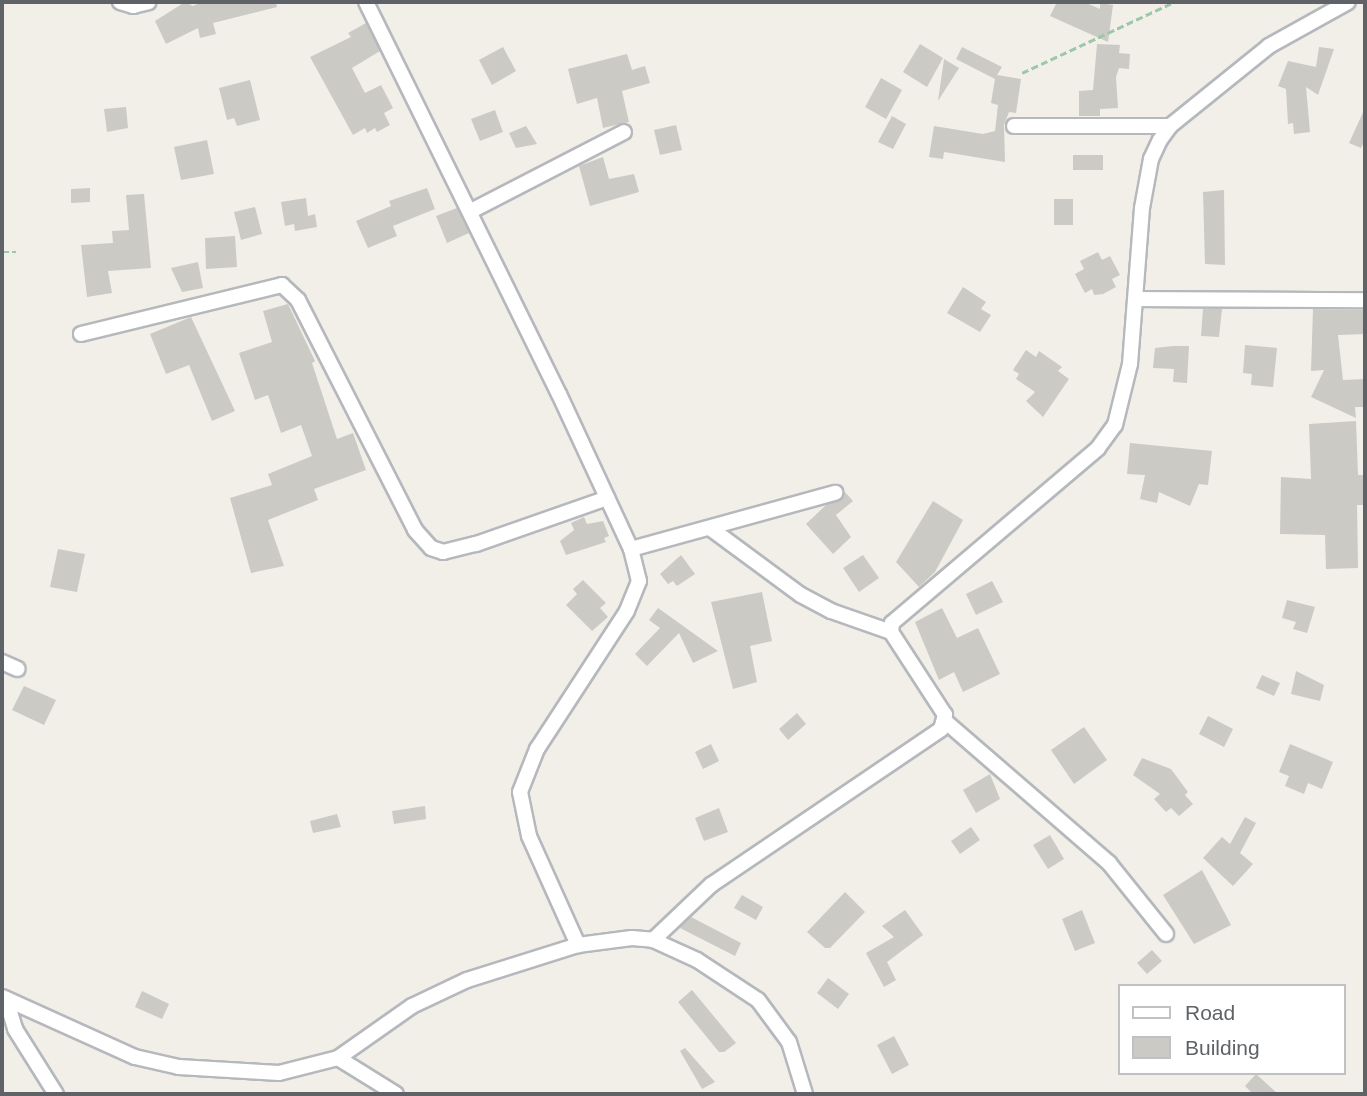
<!DOCTYPE html>
<html>
<head>
<meta charset="utf-8">
<style>
  body { margin:0 }
  #map { position:relative; width:1367px; height:1096px; overflow:hidden; background:#f1efe8; font-family:Arial,sans-serif }
  div>[style] { position:absolute }
  .building>* { inset:0; background:#cccac5 }
  .path>* { height:2.5px; margin-top:-1.25px; transform-origin:0; background:repeating-linear-gradient(90deg,#9cc7a9 0 7px,transparent 0 10.5px) }
  .roads { filter:drop-shadow(2px 0 #b5b8bc) drop-shadow(-2px 0 #b5b8bc) drop-shadow(0 2px #b5b8bc) drop-shadow(0 -2px #b5b8bc) }
  .minor>* { height:14px; margin:-7px; padding:0 7px; transform-origin:7px; border-radius:7px; background:#fff }
  span { translate:-50% -50%; white-space:nowrap; text-align:center; line-height:1.15; -webkit-text-stroke:5px #fff; paint-order:stroke }
  .frame { position:absolute; inset:0; border:4px solid #5f6368; pointer-events:none }
  .legend { position:absolute; left:1118px; top:984px; width:228px; height:91px; box-sizing:border-box; background:#fff; border:2px solid #bfc1c3; margin:0; padding:9px 12px; list-style:none; font-size:21px; color:#5f6368 }
  .legend li { display:flex; align-items:center; gap:14px; height:35px }
  .legend b { width:35px; border:2px solid #bfc1c3 }
</style>
</head>
<body>
<div id="map">
  <div class="building">
    <i style="clip-path:polygon(185px 2px,193px 6px,202px 2px,276px 2px,277px 7px,213px 23px,216px 34px,200px 38px,198px 28px,166px 44px,155px 21px)"></i>
    <i style="clip-path:polygon(1057px 2px,1084px 2px,1100px 9px,1100px 3px,1113px 5px,1108px 42px,1050px 16px)"></i>
    <i style="clip-path:polygon(366px 23px,380px 51px,352px 68px,365px 93px,381px 85px,393px 108px,384px 113px,390px 125px,377px 132px,375px 128px,367px 133px,365px 128px,353px 135px,310px 57px,351px 37px,348px 33px)"></i>
    <i style="clip-path:polygon(920px 44px,943px 58px,927px 87px,903px 72px)"></i>
    <i style="clip-path:polygon(1097px 44px,1120px 45px,1119px 53px,1130px 54px,1129px 69px,1119px 68px,1116px 77px,1118px 108px,1100px 109px,1100px 116px,1079px 116px,1079px 91px,1093px 90px)"></i>
    <i style="clip-path:polygon(503px 47px,516px 71px,492px 85px,479px 60px)"></i>
    <i style="clip-path:polygon(962px 47px,1002px 67px,997px 75px,1021px 79px,1016px 113px,1009px 112px,1004px 125px,1005px 162px,944px 152px,943px 159px,929px 157px,934px 126px,983px 134px,995px 131px,998px 105px,991px 103px,995px 79px,956px 59px)"></i>
    <i style="clip-path:polygon(1319px 47px,1334px 49px,1318px 95px,1306px 87px,1310px 132px,1294px 134px,1293px 123px,1288px 124px,1286px 89px,1278px 86px,1288px 61px,1316px 67px)"></i>
    <i style="clip-path:polygon(627px 54px,632px 70px,645px 66px,650px 83px,622px 91px,629px 122px,603px 128px,597px 98px,577px 104px,568px 69px)"></i>
    <i style="clip-path:polygon(944px 59px,959px 68px,938px 101px)"></i>
    <i style="clip-path:polygon(881px 78px,902px 90px,886px 119px,865px 107px)"></i>
    <i style="clip-path:polygon(250px 80px,260px 120px,237px 126px,234px 118px,227px 120px,219px 88px)"></i>
    <i style="clip-path:polygon(126px 107px,128px 128px,107px 132px,104px 109px)"></i>
    <i style="clip-path:polygon(1365px 108px,1365px 140px,1361px 148px,1349px 143px)"></i>
    <i style="clip-path:polygon(495px 110px,503px 132px,480px 141px,471px 119px)"></i>
    <i style="clip-path:polygon(892px 116px,906px 124px,893px 149px,878px 142px)"></i>
    <i style="clip-path:polygon(676px 125px,682px 150px,660px 155px,654px 130px)"></i>
    <i style="clip-path:polygon(526px 126px,537px 144px,516px 148px,509px 133px)"></i>
    <i style="clip-path:polygon(207px 140px,214px 174px,181px 180px,174px 147px)"></i>
    <i style="clip-path:polygon(1073px 155px,1103px 155px,1103px 170px,1073px 170px)"></i>
    <i style="clip-path:polygon(603px 157px,609px 179px,634px 174px,639px 192px,590px 206px,579px 166px)"></i>
    <i style="clip-path:polygon(90px 188px,90px 202px,71px 203px,71px 189px)"></i>
    <i style="clip-path:polygon(427px 188px,435px 209px,393px 226px,397px 236px,368px 248px,356px 221px,391px 206px,389px 201px)"></i>
    <i style="clip-path:polygon(1224px 190px,1225px 265px,1205px 264px,1203px 192px)"></i>
    <i style="clip-path:polygon(144px 194px,151px 268px,108px 271px,112px 293px,87px 297px,81px 245px,113px 243px,112px 231px,129px 230px,126px 195px)"></i>
    <i style="clip-path:polygon(306px 198px,308px 216px,315px 214px,317px 227px,295px 231px,294px 224px,285px 226px,281px 202px)"></i>
    <i style="clip-path:polygon(1054px 199px,1073px 199px,1073px 225px,1054px 225px)"></i>
    <i style="clip-path:polygon(255px 207px,262px 234px,241px 240px,234px 212px)"></i>
    <i style="clip-path:polygon(457px 208px,469px 233px,447px 243px,436px 216px)"></i>
    <i style="clip-path:polygon(235px 236px,237px 267px,206px 269px,205px 238px)"></i>
    <i style="clip-path:polygon(1098px 252px,1102px 260px,1110px 256px,1120px 275px,1112px 279px,1116px 287px,1103px 294px,1094px 295px,1092px 289px,1085px 293px,1075px 274px,1084px 269px,1080px 261px)"></i>
    <i style="clip-path:polygon(198px 262px,203px 288px,182px 292px,171px 268px)"></i>
    <i style="clip-path:polygon(963px 287px,986px 302px,981px 309px,991px 315px,980px 332px,947px 313px)"></i>
    <i style="clip-path:polygon(288px 304px,315px 361px,312px 363px,337px 439px,353px 433px,366px 470px,314px 489px,318px 500px,268px 520px,284px 566px,251px 573px,230px 498px,272px 485px,268px 474px,312px 456px,301px 425px,281px 433px,268px 395px,255px 400px,239px 353px,272px 342px,263px 311px)"></i>
    <i style="clip-path:polygon(1203px 309px,1222px 309px,1219px 337px,1201px 336px)"></i>
    <i style="clip-path:polygon(1313px 309px,1365px 310px,1365px 334px,1338px 335px,1343px 380px,1365px 379px,1365px 407px,1355px 407px,1356px 418px,1311px 397px,1324px 370px,1311px 371px)"></i>
    <i style="clip-path:polygon(191px 317px,235px 411px,212px 421px,189px 365px,166px 374px,150px 334px)"></i>
    <i style="clip-path:polygon(1245px 345px,1277px 348px,1273px 387px,1251px 385px,1252px 374px,1243px 373px)"></i>
    <i style="clip-path:polygon(1173px 346px,1189px 346px,1187px 383px,1173px 382px,1174px 369px,1153px 368px,1155px 348px)"></i>
    <i style="clip-path:polygon(1026px 350px,1036px 357px,1039px 351px,1062px 367px,1058px 371px,1069px 379px,1043px 417px,1026px 401px,1035px 392px,1016px 379px,1019px 374px,1013px 370px)"></i>
    <i style="clip-path:polygon(1356px 421px,1358px 475px,1364px 475px,1364px 505px,1357px 505px,1358px 568px,1326px 569px,1325px 535px,1280px 534px,1281px 477px,1311px 479px,1309px 424px)"></i>
    <i style="clip-path:polygon(1130px 443px,1212px 451px,1208px 485px,1199px 484px,1190px 506px,1159px 492px,1157px 503px,1140px 499px,1145px 475px,1127px 474px)"></i>
    <i style="clip-path:polygon(844px 491px,853px 501px,836px 515px,851px 537px,833px 554px,806px 524px,826px 505px,841px 500px)"></i>
    <i style="clip-path:polygon(933px 501px,963px 520px,935px 572px,919px 587px,896px 562px)"></i>
    <i style="clip-path:polygon(584px 517px,587px 524px,603px 521px,609px 536px,604px 538px,606px 542px,566px 555px,560px 541px,574px 530px,571px 523px)"></i>
    <i style="clip-path:polygon(58px 549px,85px 554px,77px 592px,50px 587px)"></i>
    <i style="clip-path:polygon(681px 555px,695px 574px,677px 586px,673px 581px,668px 584px,660px 574px)"></i>
    <i style="clip-path:polygon(863px 555px,879px 578px,859px 592px,843px 568px)"></i>
    <i style="clip-path:polygon(583px 580px,606px 603px,600px 608px,608px 617px,592px 631px,566px 605px,577px 594px,573px 589px)"></i>
    <i style="clip-path:polygon(992px 581px,1003px 602px,976px 615px,966px 594px)"></i>
    <i style="clip-path:polygon(762px 592px,772px 641px,750px 646px,757px 682px,733px 689px,711px 602px)"></i>
    <i style="clip-path:polygon(1287px 600px,1315px 607px,1307px 633px,1293px 629px,1296px 622px,1282px 618px)"></i>
    <i style="clip-path:polygon(658px 608px,672px 618px,718px 651px,693px 663px,679px 633px,647px 666px,635px 654px,660px 628px,649px 620px)"></i>
    <i style="clip-path:polygon(942px 608px,957px 638px,978px 628px,1000px 674px,963px 692px,954px 672px,939px 680px,915px 622px)"></i>
    <i style="clip-path:polygon(1296px 671px,1324px 685px,1320px 701px,1291px 694px)"></i>
    <i style="clip-path:polygon(1262px 675px,1280px 683px,1274px 696px,1256px 688px)"></i>
    <i style="clip-path:polygon(24px 686px,56px 700px,44px 725px,12px 710px)"></i>
    <i style="clip-path:polygon(797px 713px,806px 724px,788px 740px,779px 729px)"></i>
    <i style="clip-path:polygon(1208px 716px,1233px 729px,1224px 747px,1199px 734px)"></i>
    <i style="clip-path:polygon(1084px 727px,1107px 760px,1074px 784px,1051px 750px)"></i>
    <i style="clip-path:polygon(711px 744px,719px 761px,703px 769px,695px 752px)"></i>
    <i style="clip-path:polygon(1290px 744px,1333px 762px,1322px 789px,1308px 783px,1304px 794px,1285px 786px,1289px 776px,1279px 772px)"></i>
    <i style="clip-path:polygon(1142px 758px,1171px 769px,1188px 792px,1185px 795px,1193px 804px,1179px 816px,1171px 808px,1166px 812px,1154px 799px,1160px 794px,1133px 775px)"></i>
    <i style="clip-path:polygon(990px 774px,1000px 799px,976px 813px,963px 790px)"></i>
    <i style="clip-path:polygon(425px 806px,426px 819px,394px 824px,392px 811px)"></i>
    <i style="clip-path:polygon(719px 808px,728px 832px,704px 841px,695px 818px)"></i>
    <i style="clip-path:polygon(337px 814px,341px 827px,313px 833px,310px 821px)"></i>
    <i style="clip-path:polygon(1245px 817px,1256px 823px,1240px 853px,1253px 864px,1233px 886px,1203px 858px,1222px 837px,1230px 844px)"></i>
    <i style="clip-path:polygon(971px 827px,980px 840px,960px 854px,951px 841px)"></i>
    <i style="clip-path:polygon(1050px 835px,1064px 859px,1048px 869px,1033px 845px)"></i>
    <i style="clip-path:polygon(1202px 870px,1231px 925px,1194px 944px,1163px 895px)"></i>
    <i style="clip-path:polygon(845px 892px,865px 912px,830px 948px,825px 948px,807px 932px)"></i>
    <i style="clip-path:polygon(742px 895px,763px 907px,756px 920px,734px 908px)"></i>
    <i style="clip-path:polygon(905px 910px,923px 935px,887px 962px,896px 980px,884px 987px,866px 953px,894px 937px,882px 926px)"></i>
    <i style="clip-path:polygon(1082px 910px,1095px 943px,1075px 951px,1062px 919px)"></i>
    <i style="clip-path:polygon(691px 917px,741px 943px,735px 956px,680px 928px)"></i>
    <i style="clip-path:polygon(1152px 950px,1162px 961px,1147px 974px,1137px 963px)"></i>
    <i style="clip-path:polygon(828px 978px,849px 994px,838px 1009px,817px 993px)"></i>
    <i style="clip-path:polygon(692px 990px,736px 1043px,724px 1052px,719px 1052px,678px 1002px)"></i>
    <i style="clip-path:polygon(142px 991px,169px 1004px,162px 1019px,135px 1007px)"></i>
    <i style="clip-path:polygon(894px 1036px,909px 1065px,892px 1074px,877px 1045px)"></i>
    <i style="clip-path:polygon(685px 1048px,715px 1082px,702px 1089px,680px 1051px)"></i>
    <i style="clip-path:polygon(1256px 1074px,1278px 1094px,1253px 1094px,1245px 1086px)"></i>
  </div>
  <div class="path">
    <i style="left:1022px;top:73px;width:168px;rotate:-25deg"></i>
    <i style="left:2px;top:252px;width:14px"></i>
  </div>
  <div class="roads">
    <div class="minor">
      <i style="left:120px;top:2px;width:14px;rotate:17deg"></i>
      <i style="left:133px;top:6px;width:16px;rotate:-14deg"></i>
      <i style="left:366px;top:2px;width:437px;rotate:63.8deg"></i>
      <i style="left:559px;top:394px;width:171px;rotate:65.1deg"></i>
      <i style="left:631px;top:549px;width:33px;rotate:76deg"></i>
      <i style="left:639px;top:581px;width:32px;rotate:112deg"></i>
      <i style="left:627px;top:611px;width:165px;rotate:123.1deg"></i>
      <i style="left:537px;top:749px;width:46px;rotate:111.6deg"></i>
      <i style="left:520px;top:792px;width:45px;rotate:78.4deg"></i>
      <i style="left:529px;top:836px;width:120px;rotate:65.8deg"></i>
      <i style="left:1014px;top:126px;width:156px"></i>
      <i style="left:471px;top:211px;width:172px;rotate:-27.3deg"></i>
      <i style="left:1137px;top:299px;width:228px;rotate:0.3deg"></i>
      <i style="left:81px;top:334px;width:207px;rotate:-13.7deg"></i>
      <i style="left:282px;top:285px;width:22px;rotate:43deg"></i>
      <i style="left:298px;top:300px;width:258px;rotate:63deg"></i>
      <i style="left:415px;top:530px;width:24px;rotate:48deg"></i>
      <i style="left:431px;top:548px;width:13px;rotate:18deg"></i>
      <i style="left:443px;top:552px;width:34px;rotate:-14deg"></i>
      <i style="left:476px;top:544px;width:139px;rotate:-19.3deg"></i>
      <i style="left:710px;top:528px;width:113px;rotate:36.4deg"></i>
      <i style="left:801px;top:595px;width:34px;rotate:28deg"></i>
      <i style="left:831px;top:611px;width:64px;rotate:19.3deg"></i>
      <i style="left:631px;top:549px;width:212px;rotate:-15.4deg"></i>
      <i style="left:2px;top:662px;width:17px;rotate:24deg"></i>
      <i style="left:945px;top:721px;width:217px;rotate:40.9deg"></i>
      <i style="left:1109px;top:863px;width:91px;rotate:51.2deg"></i>
      <i style="left:653px;top:940px;width:80px;rotate:-43.5deg"></i>
      <i style="left:711px;top:885px;width:278px;rotate:-34.1deg"></i>
      <i style="left:941px;top:729px;width:15px;rotate:-74deg"></i>
      <i style="left:945px;top:715px;width:99px;rotate:-123deg"></i>
      <i style="left:891px;top:632px;width:9px;rotate:-84deg"></i>
      <i style="left:892px;top:623px;width:270px;rotate:-40.3deg"></i>
      <i style="left:1098px;top:448px;width:29px;rotate:-54deg"></i>
      <i style="left:1115px;top:425px;width:63px;rotate:-76.2deg"></i>
      <i style="left:1130px;top:364px;width:156px;rotate:-85.6deg"></i>
      <i style="left:1142px;top:208px;width:50px;rotate:-79.6deg"></i>
      <i style="left:1151px;top:159px;width:21px;rotate:-65deg"></i>
      <i style="left:1160px;top:140px;width:17px;rotate:-54deg"></i>
      <i style="left:1170px;top:126px;width:127px;rotate:-38.9deg"></i>
      <i style="left:1269px;top:46px;width:90px;rotate:-29.1deg"></i>
      <i style="left:2px;top:997px;width:146px;rotate:24.3deg"></i>
      <i style="left:135px;top:1057px;width:45px;rotate:12.8deg"></i>
      <i style="left:179px;top:1067px;width:100px;rotate:3.4deg"></i>
      <i style="left:279px;top:1073px;width:61px;rotate:-14.3deg"></i>
      <i style="left:338px;top:1058px;width:90px;rotate:-35.1deg"></i>
      <i style="left:412px;top:1006px;width:61px;rotate:-25.3deg"></i>
      <i style="left:467px;top:980px;width:116px;rotate:-17.5deg"></i>
      <i style="left:578px;top:945px;width:54px;rotate:-7.4deg"></i>
      <i style="left:632px;top:938px;width:21px;rotate:5deg"></i>
      <i style="left:653px;top:940px;width:48px;rotate:24.4deg"></i>
      <i style="left:697px;top:960px;width:73px;rotate:33.3deg"></i>
      <i style="left:758px;top:1000px;width:52px;rotate:53.6deg"></i>
      <i style="left:789px;top:1042px;width:54px;rotate:72.9deg"></i>
      <i style="left:6px;top:999px;width:31px;rotate:73deg"></i>
      <i style="left:15px;top:1029px;width:77px;rotate:57.8deg"></i>
      <i style="left:338px;top:1058px;width:68px;rotate:31.8deg"></i>
    </div>
  </div>
  <div class="frame"></div>
  <ul class="legend">
  <li><b style="height:9px;background:#fff"></b>Road</li>
  <li><b style="height:19px;background:#cccac5"></b>Building</li>
  </ul>
</div>
</body>
</html>
